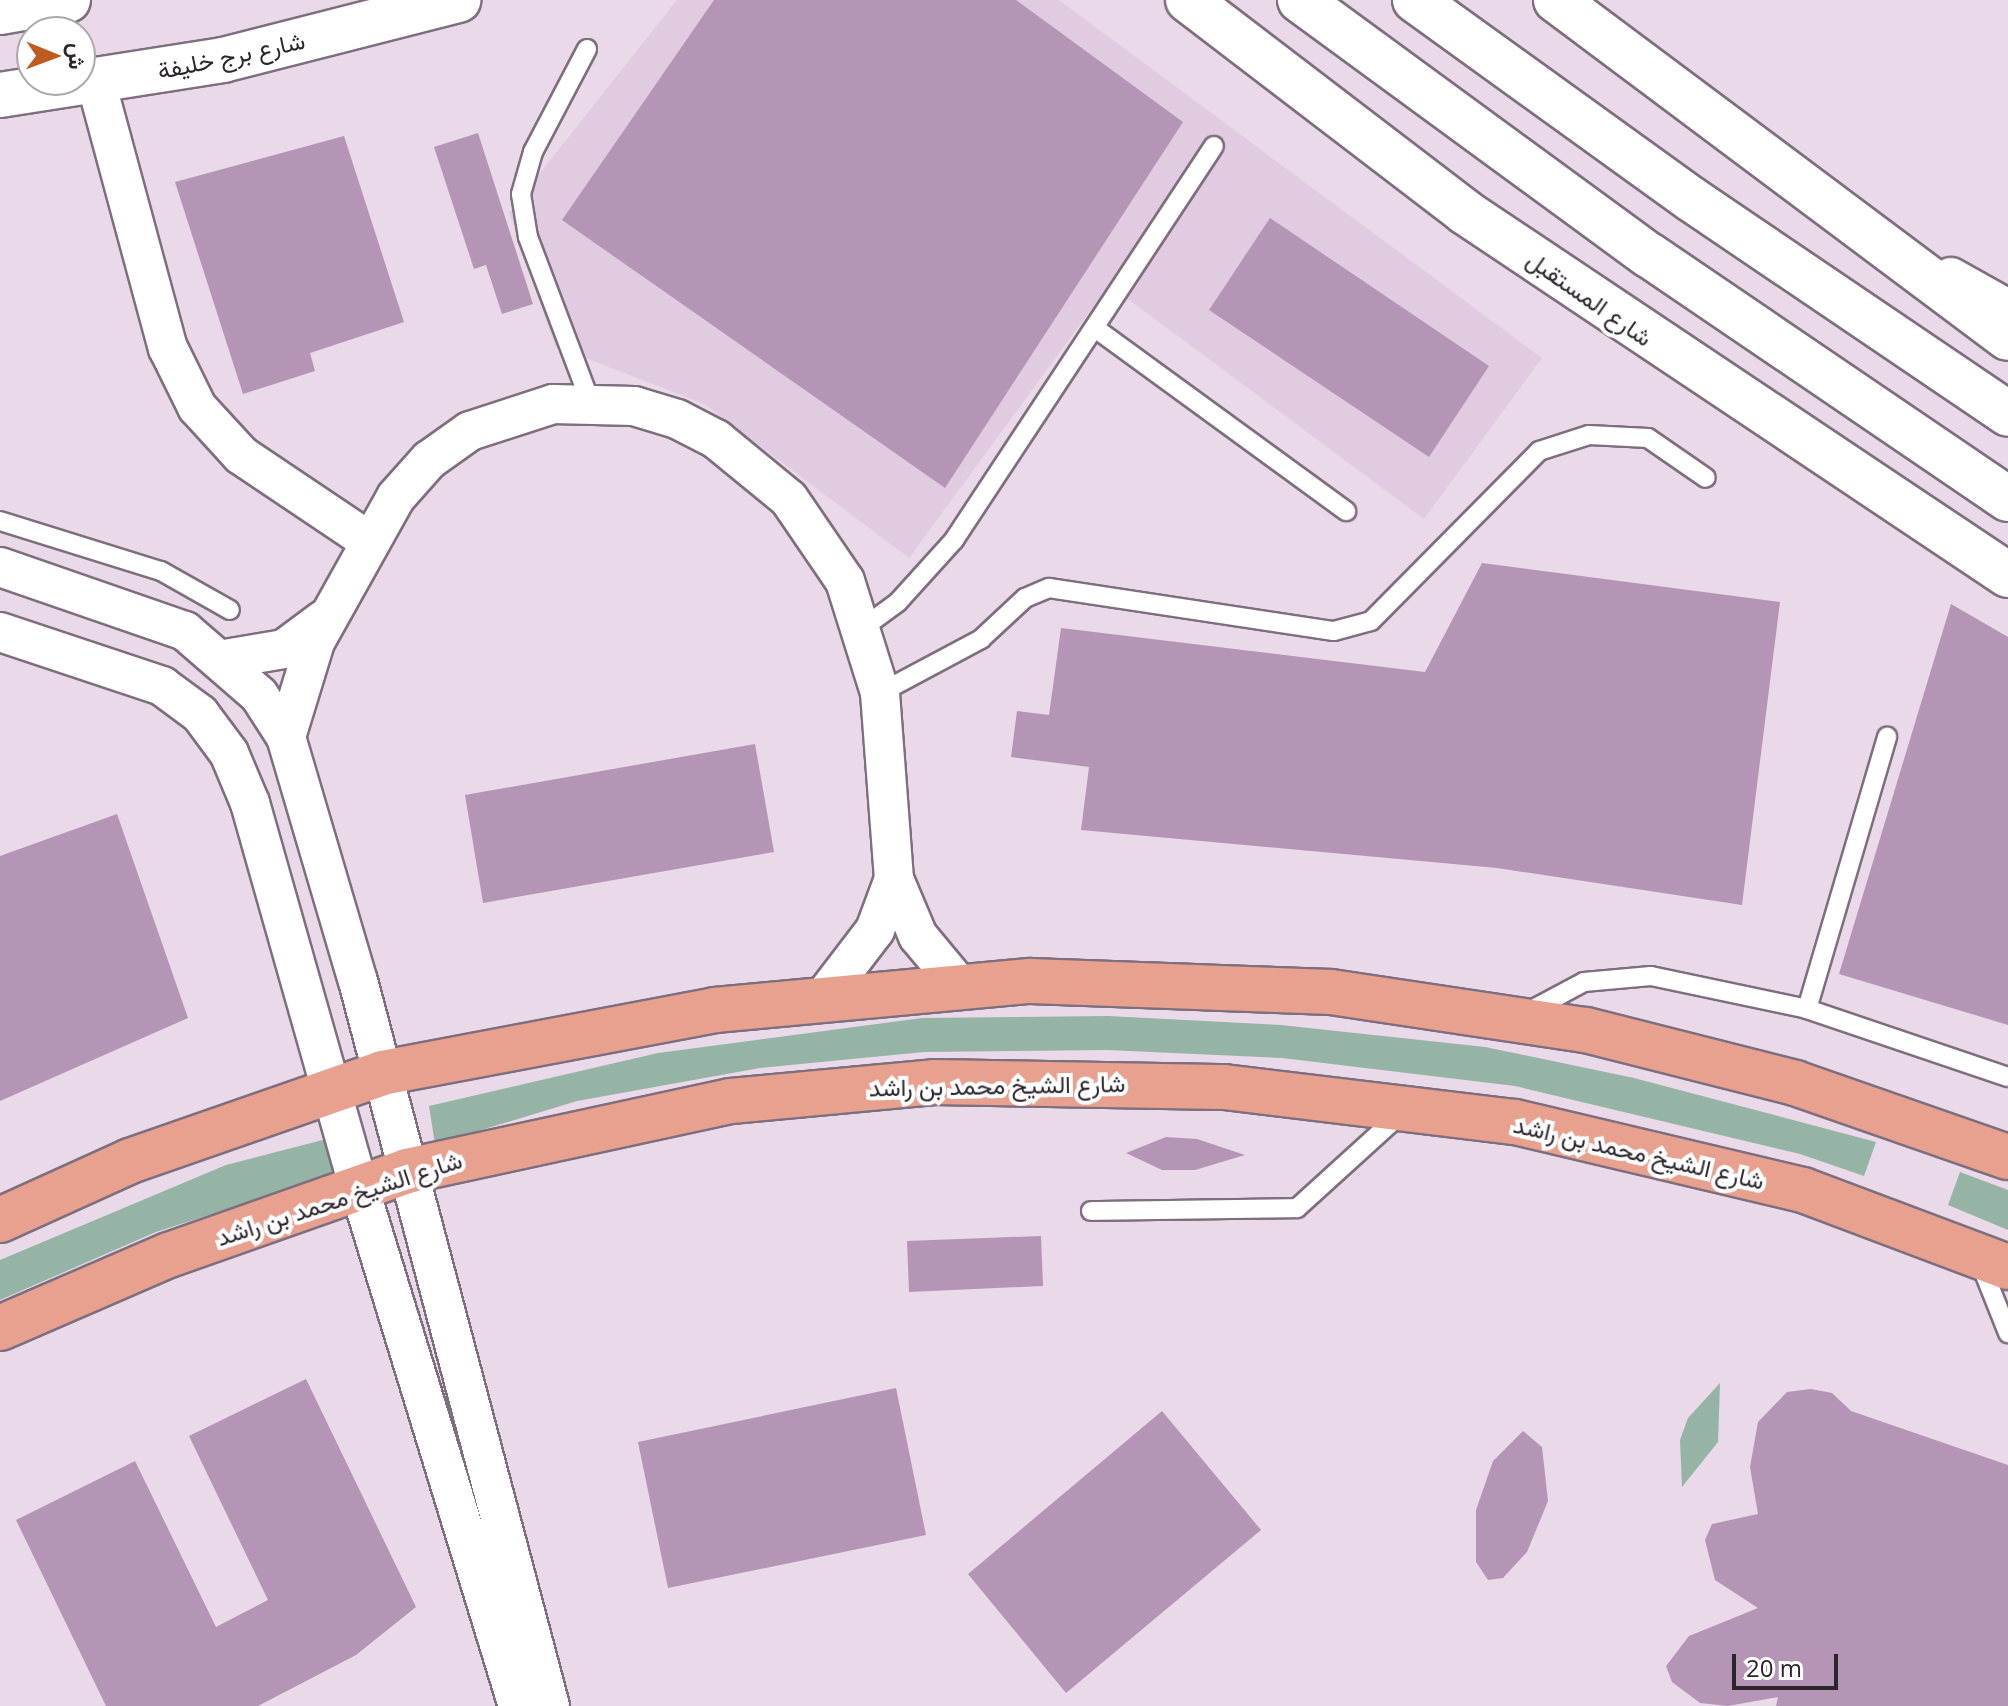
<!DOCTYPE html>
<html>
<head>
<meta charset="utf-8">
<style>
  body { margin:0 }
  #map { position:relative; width:2008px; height:1706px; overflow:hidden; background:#e9d9e9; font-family:"Open Sans",Vazirmatn,sans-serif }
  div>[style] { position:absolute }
  .built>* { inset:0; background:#e1cbe1 }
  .green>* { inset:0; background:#95b4a5 }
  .building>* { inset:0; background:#b595b5 }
  .roads { filter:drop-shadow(2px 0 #7e6f7e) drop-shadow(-2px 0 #7e6f7e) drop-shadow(0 2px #7e6f7e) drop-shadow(0 -2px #7e6f7e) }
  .service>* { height:18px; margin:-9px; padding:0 9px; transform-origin:9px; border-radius:9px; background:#fff }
  .minor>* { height:38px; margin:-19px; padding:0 19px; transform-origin:19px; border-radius:19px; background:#fff }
  .tertiary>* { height:44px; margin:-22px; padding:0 22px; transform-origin:22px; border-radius:22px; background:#fff }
  .secondary>* { height:44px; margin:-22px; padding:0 22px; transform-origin:22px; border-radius:22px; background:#fff }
  .primary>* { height:44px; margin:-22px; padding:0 22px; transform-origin:22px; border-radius:22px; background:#e7a18e }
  span { translate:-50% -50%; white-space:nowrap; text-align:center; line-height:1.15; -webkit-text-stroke:8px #fff; paint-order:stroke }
  .street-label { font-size:24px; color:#2c262c }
  .north { position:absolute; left:16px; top:16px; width:80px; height:80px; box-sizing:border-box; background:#fff; border:2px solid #aba8ab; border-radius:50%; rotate:91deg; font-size:22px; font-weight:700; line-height:32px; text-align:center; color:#2c262c }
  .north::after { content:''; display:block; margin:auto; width:28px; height:36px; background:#be5c20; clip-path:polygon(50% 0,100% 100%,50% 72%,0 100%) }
  .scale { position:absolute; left:1732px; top:1654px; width:106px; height:36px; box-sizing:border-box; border:4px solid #2c262c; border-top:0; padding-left:10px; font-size:24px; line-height:28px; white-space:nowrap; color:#2c262c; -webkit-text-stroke:6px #fff; paint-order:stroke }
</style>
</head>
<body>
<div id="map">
  <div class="built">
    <i style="clip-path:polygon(677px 0,1059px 0,1542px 358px,1424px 519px,1109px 285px,909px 558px,704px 404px,555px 346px,509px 212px)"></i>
  </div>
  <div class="green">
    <i style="clip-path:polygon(1108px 1016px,1281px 1025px,1485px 1047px,1634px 1078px,1876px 1142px,1864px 1176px,1800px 1154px,1515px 1086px,1282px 1058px,1107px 1050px,924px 1052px,760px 1068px,577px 1101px,435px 1144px,429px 1106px,658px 1053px,922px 1018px)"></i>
    <i style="clip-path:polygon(338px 1136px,345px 1171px,156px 1232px,0 1300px,0 1260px,226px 1165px)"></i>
    <i style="clip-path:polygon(1960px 1172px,2008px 1190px,2008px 1230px,1948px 1205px)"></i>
    <i style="clip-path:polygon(1720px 1383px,1718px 1442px,1682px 1487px,1680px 1440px,1688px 1418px)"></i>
  </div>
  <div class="building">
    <i style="clip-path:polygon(714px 0,1016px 0,1183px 122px,945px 488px,562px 220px)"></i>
    <i style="clip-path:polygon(478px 133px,533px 304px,502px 314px,486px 265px,474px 269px,434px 147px)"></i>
    <i style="clip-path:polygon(344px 136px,404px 322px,310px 353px,315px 371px,243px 394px,175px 182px)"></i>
    <i style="clip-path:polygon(1270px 218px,1489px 366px,1429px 457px,1209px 310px)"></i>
    <i style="clip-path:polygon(1482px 563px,1780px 602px,1742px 905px,1497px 868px,1081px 830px,1089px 767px,1011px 757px,1017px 711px,1049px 715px,1061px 628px,1425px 672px)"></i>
    <i style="clip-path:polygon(1951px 604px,2008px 637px,2008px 1025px,1839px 974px)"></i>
    <i style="clip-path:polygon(755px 744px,774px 852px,483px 903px,465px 795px)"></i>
    <i style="clip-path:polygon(117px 814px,188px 1018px,0 1101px,0 856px)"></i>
    <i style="clip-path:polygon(1166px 1137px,1197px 1139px,1245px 1155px,1195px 1170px,1162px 1170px,1126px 1153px)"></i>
    <i style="clip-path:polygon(1041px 1236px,1043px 1286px,909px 1292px,907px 1241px)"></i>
    <i style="clip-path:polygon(306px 1379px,416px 1607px,356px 1655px,258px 1706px,106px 1706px,16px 1520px,135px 1461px,216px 1627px,268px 1600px,189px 1436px)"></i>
    <i style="clip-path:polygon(896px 1388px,926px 1535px,668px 1588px,638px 1442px)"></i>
    <i style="clip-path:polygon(1811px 1389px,1832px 1393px,1851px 1411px,2008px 1465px,2008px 1706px,1776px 1706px,1778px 1697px,1728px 1706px,1700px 1703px,1672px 1682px,1666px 1666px,1689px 1636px,1758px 1608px,1715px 1580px,1705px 1540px,1712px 1524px,1758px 1514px,1750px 1467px,1758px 1422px,1787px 1392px)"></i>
    <i style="clip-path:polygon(1162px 1411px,1261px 1530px,1066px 1693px,968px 1574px)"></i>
    <i style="clip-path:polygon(1523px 1431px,1542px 1447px,1548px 1501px,1527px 1552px,1503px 1578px,1488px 1580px,1476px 1562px,1476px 1510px,1493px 1461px)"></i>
  </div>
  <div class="roads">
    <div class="service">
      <i style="left:587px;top:49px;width:116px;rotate:117.7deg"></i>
      <i style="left:533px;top:152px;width:44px;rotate:105.9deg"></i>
      <i style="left:521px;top:194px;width:44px;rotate:80.8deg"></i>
      <i style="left:528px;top:237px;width:175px;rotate:69.3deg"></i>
      <i style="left:1095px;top:328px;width:311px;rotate:36.1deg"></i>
      <i style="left:0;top:521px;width:169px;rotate:17.3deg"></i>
      <i style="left:161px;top:571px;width:79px;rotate:29.5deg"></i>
      <i style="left:864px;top:627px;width:42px;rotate:-36.3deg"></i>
      <i style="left:898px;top:602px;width:84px;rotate:-47.9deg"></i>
      <i style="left:954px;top:540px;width:472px;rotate:-56.6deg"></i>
      <i style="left:880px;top:693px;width:115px;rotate:-28.1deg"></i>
      <i style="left:981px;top:639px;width:60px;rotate:-43deg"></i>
      <i style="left:1025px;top:598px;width:26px;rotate:-23deg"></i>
      <i style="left:1049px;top:588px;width:288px;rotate:8.6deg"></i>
      <i style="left:1334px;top:631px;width:38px;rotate:-15deg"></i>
      <i style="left:1371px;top:621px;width:239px;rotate:-45.3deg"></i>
      <i style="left:1539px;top:451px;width:52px;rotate:-17.7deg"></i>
      <i style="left:1589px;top:435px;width:59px;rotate:2.9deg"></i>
      <i style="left:1648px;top:438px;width:70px;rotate:34.6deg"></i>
      <i style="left:1807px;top:1009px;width:284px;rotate:-73.6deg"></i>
      <i style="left:1526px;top:1013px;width:66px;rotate:-28.1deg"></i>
      <i style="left:1584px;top:982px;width:67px;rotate:-5.1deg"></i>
      <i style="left:1651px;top:976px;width:159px;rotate:11.9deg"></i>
      <i style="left:1807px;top:1009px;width:212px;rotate:18.7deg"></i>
      <i style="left:1091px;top:1211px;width:206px;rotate:-0.8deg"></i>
      <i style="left:1297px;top:1208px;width:143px;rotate:-42.2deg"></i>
      <i style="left:1979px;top:1260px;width:79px;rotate:68.3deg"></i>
    </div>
    <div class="minor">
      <i style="left:96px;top:82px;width:276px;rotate:74.9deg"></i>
      <i style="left:168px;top:348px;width:66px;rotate:63.8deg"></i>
      <i style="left:197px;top:407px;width:65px;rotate:47.5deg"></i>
      <i style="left:241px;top:455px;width:154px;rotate:33.9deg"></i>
      <i style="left:1951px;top:277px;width:65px;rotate:29.3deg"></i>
      <i style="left:0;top:567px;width:196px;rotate:19.1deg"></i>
      <i style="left:185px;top:631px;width:98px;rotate:40.9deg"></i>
      <i style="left:259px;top:695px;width:50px;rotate:57.3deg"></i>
      <i style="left:286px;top:737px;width:254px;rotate:73.6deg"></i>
      <i style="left:358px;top:981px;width:750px;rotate:75.17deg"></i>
      <i style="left:0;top:632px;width:171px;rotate:18.4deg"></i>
      <i style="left:162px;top:686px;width:47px;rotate:36.4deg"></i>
      <i style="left:200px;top:714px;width:49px;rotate:53.4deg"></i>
      <i style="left:229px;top:753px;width:54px;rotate:67.2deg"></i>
      <i style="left:250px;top:803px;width:399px;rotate:74.2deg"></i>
      <i style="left:359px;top:1187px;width:543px;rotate:72.97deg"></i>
      <i style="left:225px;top:659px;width:60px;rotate:-9.6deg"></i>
      <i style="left:284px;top:649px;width:49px;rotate:-36.6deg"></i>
      <i style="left:286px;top:737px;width:99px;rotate:-73deg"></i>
      <i style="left:315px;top:642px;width:166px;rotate:-60.8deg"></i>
      <i style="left:396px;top:497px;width:50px;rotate:-48.3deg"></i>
      <i style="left:429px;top:460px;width:50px;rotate:-35.3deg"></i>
      <i style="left:470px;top:431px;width:87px;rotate:-18deg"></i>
      <i style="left:553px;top:404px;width:81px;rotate:1.4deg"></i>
      <i style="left:634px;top:406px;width:45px;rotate:16.8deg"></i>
      <i style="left:677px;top:419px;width:44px;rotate:27.1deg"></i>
      <i style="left:716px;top:439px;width:94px;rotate:39.4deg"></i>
      <i style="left:789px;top:499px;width:99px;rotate:55.7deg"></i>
      <i style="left:845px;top:581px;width:117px;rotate:72.6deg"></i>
      <i style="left:880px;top:693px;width:187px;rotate:85.7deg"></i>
      <i style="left:894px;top:879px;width:62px;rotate:67.2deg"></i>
      <i style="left:918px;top:936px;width:62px;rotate:50.2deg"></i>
      <i style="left:823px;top:998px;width:86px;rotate:-52.6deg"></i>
      <i style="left:875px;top:930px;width:54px;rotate:-69.6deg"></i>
    </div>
    <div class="tertiary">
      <i style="left:1188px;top:0;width:349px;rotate:37.4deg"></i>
      <i style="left:1465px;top:212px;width:653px;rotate:33.76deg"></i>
      <i style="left:1556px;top:0;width:564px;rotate:36.79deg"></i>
      <i style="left:0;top:12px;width:69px;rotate:-10deg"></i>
      <i style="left:0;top:95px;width:226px;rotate:-8.9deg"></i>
      <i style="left:223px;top:60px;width:243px;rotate:-14.3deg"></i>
    </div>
    <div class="secondary">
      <i style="left:1300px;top:0;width:432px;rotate:36.2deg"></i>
      <i style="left:1649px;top:255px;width:434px;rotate:34.2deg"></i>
      <i style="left:1415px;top:0;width:340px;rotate:35.8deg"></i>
      <i style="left:1691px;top:199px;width:383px;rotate:34.1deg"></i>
    </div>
    <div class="primary">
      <i style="left:0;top:1220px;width:143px;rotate:-24.4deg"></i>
      <i style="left:130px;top:1161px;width:267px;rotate:-19.2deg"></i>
      <i style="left:382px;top:1073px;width:339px;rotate:-10.7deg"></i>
      <i style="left:715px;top:1010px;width:316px;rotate:-5.3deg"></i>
      <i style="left:1030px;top:981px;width:301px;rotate:2.1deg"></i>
      <i style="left:1331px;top:992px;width:258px;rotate:8.5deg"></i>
      <i style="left:1586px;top:1030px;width:216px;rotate:14.2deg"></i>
      <i style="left:1795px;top:1083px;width:225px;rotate:19.2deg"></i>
      <i style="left:0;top:1328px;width:184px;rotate:-23.4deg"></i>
      <i style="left:169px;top:1255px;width:252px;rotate:-19.4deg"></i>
      <i style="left:407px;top:1171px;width:331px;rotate:-12.2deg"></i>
      <i style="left:731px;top:1101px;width:204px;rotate:-5.3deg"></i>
      <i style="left:934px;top:1082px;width:290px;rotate:1deg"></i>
      <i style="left:1224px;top:1087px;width:293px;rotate:6.9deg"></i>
      <i style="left:1515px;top:1122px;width:296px;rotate:13.3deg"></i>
      <i style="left:1803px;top:1190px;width:219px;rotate:20.6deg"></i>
    </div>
  </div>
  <div class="street-label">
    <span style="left:231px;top:55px;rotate:-12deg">شارع برج خليفة</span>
    <span style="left:1590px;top:298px;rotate:35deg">شارع المستقبل</span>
    <span style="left:997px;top:1085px;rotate:-1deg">شارع الشيخ محمد بن راشد</span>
    <span style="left:1639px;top:1152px;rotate:13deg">شارع الشيخ محمد بن راشد</span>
    <span style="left:339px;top:1198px;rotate:-18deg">شارع الشيخ محمد بن راشد</span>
  </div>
  <div class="north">ش</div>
  <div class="scale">20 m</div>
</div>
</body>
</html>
